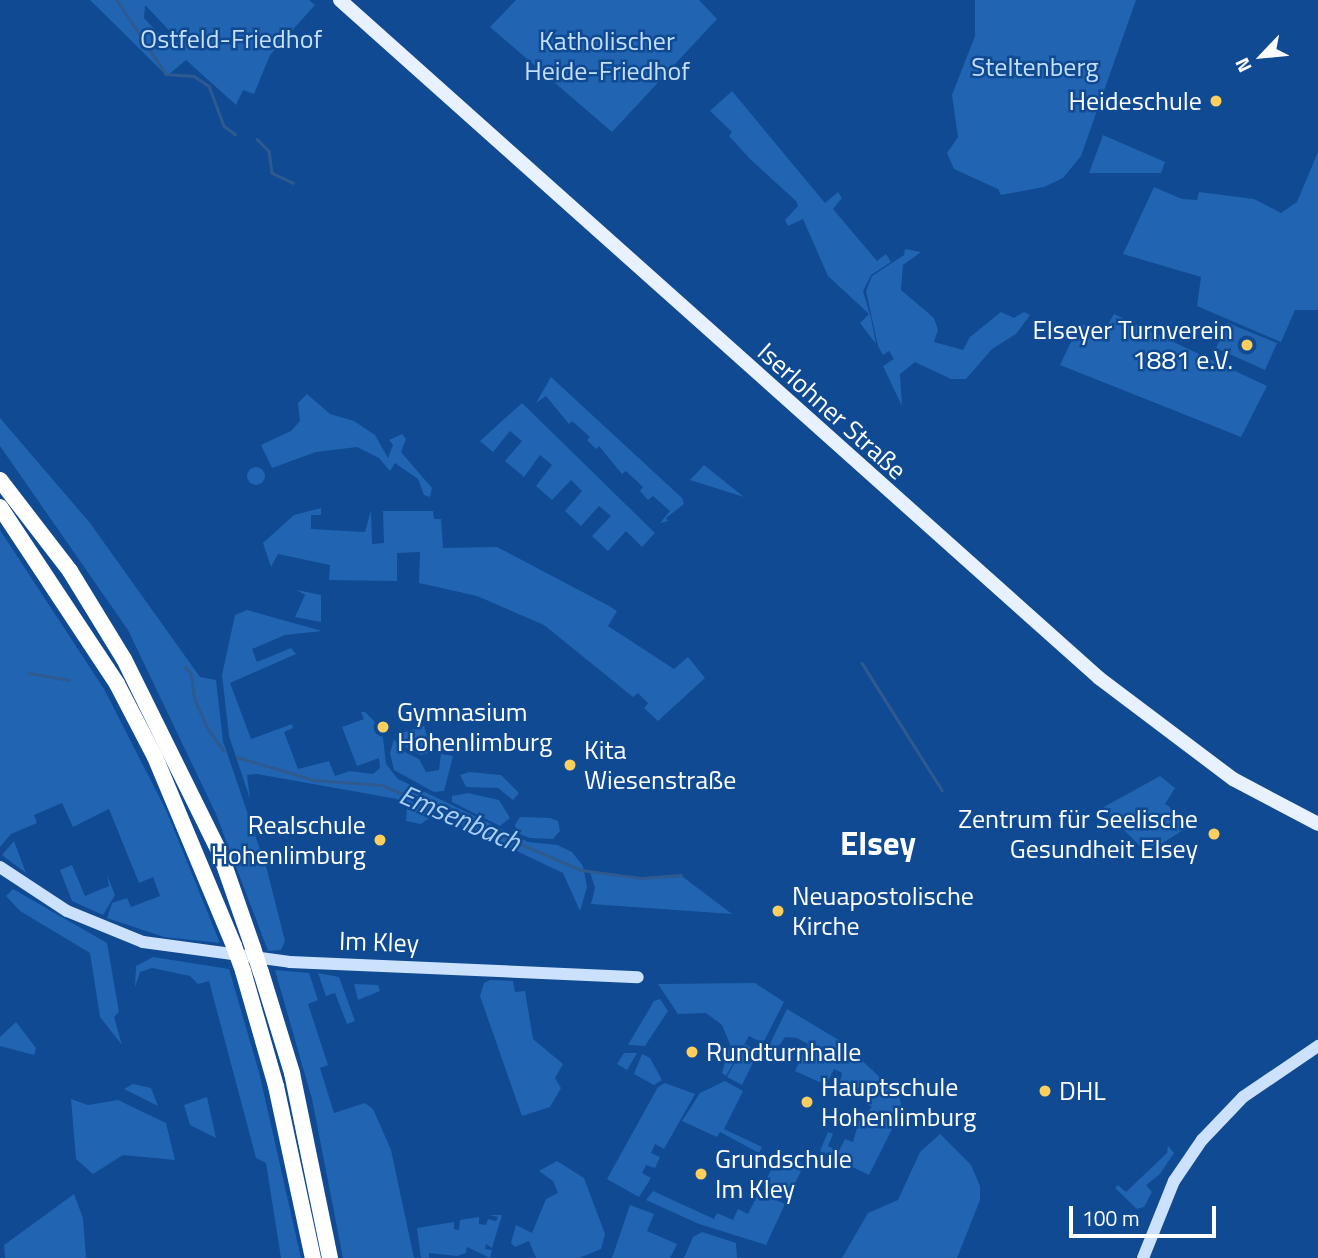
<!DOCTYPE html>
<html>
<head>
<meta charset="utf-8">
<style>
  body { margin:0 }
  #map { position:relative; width:1318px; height:1258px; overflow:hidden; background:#0f4a93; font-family:"Titillium Web",sans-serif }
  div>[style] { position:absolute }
  .green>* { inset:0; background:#2164b2 }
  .round { border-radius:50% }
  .stream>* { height:2.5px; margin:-1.25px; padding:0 1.25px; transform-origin:1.25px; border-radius:1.25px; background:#2f5a90 }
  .secondary>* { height:12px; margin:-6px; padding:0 6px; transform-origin:6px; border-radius:6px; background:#cbe1fd }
  .primary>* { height:14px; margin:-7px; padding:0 7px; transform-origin:7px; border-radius:7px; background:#e8f1ff }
  .highway>* { height:16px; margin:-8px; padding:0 8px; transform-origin:8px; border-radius:8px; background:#fff }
  .highway-bridge>* { height:16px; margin:-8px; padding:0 8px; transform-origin:8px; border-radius:8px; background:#fff }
  .dots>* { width:19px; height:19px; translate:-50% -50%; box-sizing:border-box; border:4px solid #0f4a93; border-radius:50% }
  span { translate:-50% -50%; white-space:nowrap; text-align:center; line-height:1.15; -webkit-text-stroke:5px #0f4a93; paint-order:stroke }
  .park-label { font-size:26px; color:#c3defe }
  .poi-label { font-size:26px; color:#fff }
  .right { translate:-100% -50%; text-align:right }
  .left { translate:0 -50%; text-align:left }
  .street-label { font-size:26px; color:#fff }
  .water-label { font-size:28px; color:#a7cefb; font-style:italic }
  .district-label { font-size:33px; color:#fff; font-weight:700 }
  .north { position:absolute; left:1227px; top:21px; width:70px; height:70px; -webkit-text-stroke:5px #0f4a93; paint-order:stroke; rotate:244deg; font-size:19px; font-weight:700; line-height:28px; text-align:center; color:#fff }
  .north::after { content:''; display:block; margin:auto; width:24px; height:32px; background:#fff; clip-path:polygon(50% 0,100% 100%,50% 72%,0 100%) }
  .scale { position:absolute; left:1069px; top:1206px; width:147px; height:32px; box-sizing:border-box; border:4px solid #fff; border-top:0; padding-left:9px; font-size:21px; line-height:24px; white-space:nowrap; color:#fff; -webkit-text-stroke:5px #0f4a93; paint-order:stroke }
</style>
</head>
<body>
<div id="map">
  <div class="green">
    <i style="clip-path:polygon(evenodd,90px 0,309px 0,315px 5px,270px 55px,254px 94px,243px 90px,236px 105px,186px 60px,167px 76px,90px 0,145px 6px,146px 6px,184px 46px,157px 32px,144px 18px,145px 6px)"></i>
    <i style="clip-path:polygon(516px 0,699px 0,717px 19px,612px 132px,490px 27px)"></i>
    <i style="clip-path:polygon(975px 0,1136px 0,1081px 156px,1063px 178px,1044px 187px,1001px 195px,998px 189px,954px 169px,947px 153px,958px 137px,952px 95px,975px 36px)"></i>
    <i style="clip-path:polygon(732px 91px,825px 203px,838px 192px,842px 198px,833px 209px,877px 261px,886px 254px,891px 262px,871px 275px,863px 291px,871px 318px,876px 344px,860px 323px,869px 314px,828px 276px,803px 219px,788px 226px,785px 220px,798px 206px,796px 201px,750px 159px,729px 136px,732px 132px,710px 111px)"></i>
    <i style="clip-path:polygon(1103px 135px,1165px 162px,1161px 173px,1089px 173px)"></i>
    <i style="clip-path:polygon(1318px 152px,1318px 310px,1295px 310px,1281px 342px,1197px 306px,1201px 277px,1123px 254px,1154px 187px,1182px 199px,1197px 200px,1199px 192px,1254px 199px,1281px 213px,1297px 202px)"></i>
    <i style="clip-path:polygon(905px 249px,921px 252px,903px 265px,901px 290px,934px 318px,938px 330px,934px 342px,963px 350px,970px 337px,1001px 312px,1014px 318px,1024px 312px,1030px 315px,1016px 334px,992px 349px,966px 379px,951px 379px,915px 362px,900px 374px,902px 406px,883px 366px,894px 359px,889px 351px,883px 355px,878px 346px,866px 291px,872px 276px,904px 255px)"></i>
    <i style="clip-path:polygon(1114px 314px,1267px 386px,1241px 437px,1060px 365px,1080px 323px,1103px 333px)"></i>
    <i style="clip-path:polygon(1228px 323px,1277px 343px,1265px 370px,1216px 348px)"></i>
    <i style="clip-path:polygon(551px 377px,682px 498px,684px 504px,666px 518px,668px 521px,660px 523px,670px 511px,653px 496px,648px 500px,640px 491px,643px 487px,626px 471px,622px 474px,599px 446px,596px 449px,587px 440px,590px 437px,572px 421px,569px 424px,546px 396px,536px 403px)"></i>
    <i style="clip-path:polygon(307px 394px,330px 414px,354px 421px,375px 435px,388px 458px,393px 445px,389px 440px,402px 434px,406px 439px,401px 452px,432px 488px,430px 497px,424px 495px,418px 479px,395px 463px,390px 471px,379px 458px,357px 447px,316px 452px,272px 468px,261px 445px,291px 431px,300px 421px,298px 403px)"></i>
    <i style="clip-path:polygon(522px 403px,655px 533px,642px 547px,626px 531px,608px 551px,592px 536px,611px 516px,599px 506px,581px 526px,565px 511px,582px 491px,571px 480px,552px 500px,536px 486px,552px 465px,540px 455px,524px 477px,505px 461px,522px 441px,510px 431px,493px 452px,480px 441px)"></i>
    <i style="clip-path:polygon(0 418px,90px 523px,200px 677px,216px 680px,223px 741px,267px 870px,285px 941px,281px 950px,268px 951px,216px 814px,128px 630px,0 446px)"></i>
    <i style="clip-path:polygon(704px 465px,744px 497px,690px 480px)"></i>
    <i class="round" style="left:247px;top:467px;width:18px;height:18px"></i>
    <i style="clip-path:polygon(321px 508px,321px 515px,311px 515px,311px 529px,365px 532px,371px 510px,372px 544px,384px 543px,383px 511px,433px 511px,434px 519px,441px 519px,443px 548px,497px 547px,611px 607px,617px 611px,608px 626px,674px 669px,688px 657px,705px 678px,658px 721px,644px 708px,648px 703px,638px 693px,633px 697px,544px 625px,477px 596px,419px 583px,420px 552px,397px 553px,397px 581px,329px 580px,330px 565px,278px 554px,271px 567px,263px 543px,294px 515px)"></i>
    <i style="clip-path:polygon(0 530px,104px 689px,166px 810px,220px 943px,164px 937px,107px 918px,112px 903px,127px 898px,131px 907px,160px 896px,153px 877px,139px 883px,109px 809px,73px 827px,62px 803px,34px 815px,37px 823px,11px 834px,0 847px)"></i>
    <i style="clip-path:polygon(297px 590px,321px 595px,321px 622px,295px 617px,305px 595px)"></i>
    <i style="clip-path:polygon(247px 610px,322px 631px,285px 635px,252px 649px,257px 662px,291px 648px,296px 654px,230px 683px,251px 739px,292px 724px,293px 728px,284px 732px,298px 769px,329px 761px,335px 776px,350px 771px,373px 774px,380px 768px,379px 758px,357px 766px,342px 727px,364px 719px,361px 712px,365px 712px,382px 729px,386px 764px,398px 779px,528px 842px,557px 845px,572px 852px,583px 866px,587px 887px,580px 911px,563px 873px,436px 813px,421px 824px,406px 821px,407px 808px,397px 799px,257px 774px,247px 775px,250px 799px,229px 736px,222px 675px,235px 615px)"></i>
    <i style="clip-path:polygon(424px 726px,431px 752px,421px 755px,406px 747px,399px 734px)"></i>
    <i style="clip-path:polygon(394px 739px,403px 751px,419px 759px,426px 772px,439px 770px,441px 754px,453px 756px,444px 791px,434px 792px,394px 770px,390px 753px)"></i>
    <i style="clip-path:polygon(469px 772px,501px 775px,519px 793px,513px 800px,498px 788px,466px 787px,460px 775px)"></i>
    <i style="clip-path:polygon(1160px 776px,1175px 788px,1165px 804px,1194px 823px,1147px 853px,1102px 808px)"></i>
    <i style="clip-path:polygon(468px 793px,499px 800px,510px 818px,500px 826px,452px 802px,452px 796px)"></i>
    <i style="clip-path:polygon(520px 817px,550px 818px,558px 821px,560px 831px,553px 839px,530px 838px,517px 833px,515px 825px)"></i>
    <i style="clip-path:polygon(14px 841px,26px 873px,2px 855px)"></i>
    <i style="clip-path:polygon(72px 865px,85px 896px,109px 886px,107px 875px,115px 895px,103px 915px,72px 901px,60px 870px)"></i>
    <i style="clip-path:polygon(590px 872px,640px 879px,683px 877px,732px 914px,591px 904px,595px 888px)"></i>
    <i style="clip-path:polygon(13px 889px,107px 943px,119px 1012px,114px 1017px,122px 1045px,100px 1017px,90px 953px,20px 911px,6px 896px)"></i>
    <i style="clip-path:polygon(153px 957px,229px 969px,259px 1072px,301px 1258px,281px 1258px,266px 1163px,256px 1158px,209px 981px,198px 984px,190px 976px,152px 968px,140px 972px,135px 987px,136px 966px)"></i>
    <i style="clip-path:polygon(275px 970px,309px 973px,318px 1000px,308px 1004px,328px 1065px,320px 1068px,334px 1113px,365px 1103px,373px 1109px,391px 1150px,414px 1258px,343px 1258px,312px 1099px)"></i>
    <i style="clip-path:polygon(318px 973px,339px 977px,355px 1021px,347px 1024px,335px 993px,326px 996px)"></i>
    <i style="clip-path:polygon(490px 980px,513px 981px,515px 992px,525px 991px,533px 1039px,563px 1064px,555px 1078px,561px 1088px,550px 1107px,522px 1116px,480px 996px,484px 983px)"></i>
    <i style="clip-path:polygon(755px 983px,784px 1002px,763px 1043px,749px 1036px,726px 1076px,722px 1073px,730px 1044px,722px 1025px,706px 1013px,678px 1014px,658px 984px)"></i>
    <i style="clip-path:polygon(354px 984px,378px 985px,380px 991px,358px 1000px)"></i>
    <i style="clip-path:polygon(660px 999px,668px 1011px,645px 1046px,628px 1045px,654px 1001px)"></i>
    <i style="clip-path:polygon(787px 1009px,842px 1042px,899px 1095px,902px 1109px,869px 1175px,820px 1151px,828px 1132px,833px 1134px,828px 1146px,839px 1151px,845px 1139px,853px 1142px,859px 1121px,872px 1107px,865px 1103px,869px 1085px,861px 1082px,854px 1098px,838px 1091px,842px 1073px,834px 1069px,826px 1085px,795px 1071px,808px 1044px,797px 1038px,785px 1037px,771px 1057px,765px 1054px)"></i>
    <i style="clip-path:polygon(16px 1022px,36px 1048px,34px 1055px,0 1046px,0 1037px)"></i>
    <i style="clip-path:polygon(745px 1044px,758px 1052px,742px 1085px,727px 1077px)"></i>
    <i style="clip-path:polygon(624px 1053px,637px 1053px,627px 1070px,617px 1064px)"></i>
    <i style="clip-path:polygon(642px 1054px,650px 1058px,662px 1080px,654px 1085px,634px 1074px)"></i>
    <i style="clip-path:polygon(725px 1081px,743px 1091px,724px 1129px,762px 1147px,759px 1153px,720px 1132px,717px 1137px,682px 1121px,700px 1093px)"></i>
    <i style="clip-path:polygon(665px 1083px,695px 1094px,664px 1149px,655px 1144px,651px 1153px,660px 1157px,655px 1168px,646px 1165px,642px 1173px,651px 1178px,639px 1197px,607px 1179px,658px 1087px)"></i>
    <i style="clip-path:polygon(133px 1084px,151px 1088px,158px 1106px,124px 1089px)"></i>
    <i style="clip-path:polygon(207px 1097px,216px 1138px,190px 1125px,184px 1105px)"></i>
    <i style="clip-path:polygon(71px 1099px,88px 1105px,118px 1100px,166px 1123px,175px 1160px,123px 1155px,93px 1174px,76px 1159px)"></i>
    <i style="clip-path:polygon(940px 1134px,971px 1165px,980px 1186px,980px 1200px,957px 1258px,842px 1258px,868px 1213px,898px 1200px,920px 1152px)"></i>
    <i style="clip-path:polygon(1168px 1146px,1174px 1153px,1160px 1174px,1146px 1185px,1152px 1192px,1144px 1207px,1137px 1209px,1115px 1188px,1118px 1185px,1126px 1192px,1167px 1153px)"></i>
    <i style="clip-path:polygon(792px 1156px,804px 1165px,790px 1193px,765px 1182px,773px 1166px,784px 1170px)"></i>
    <i style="clip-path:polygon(557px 1161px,584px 1178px,605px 1234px,601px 1249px,579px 1258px,536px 1258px,529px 1241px,515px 1247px,511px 1243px,516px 1225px,532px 1233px,546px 1199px,558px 1193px,553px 1181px,539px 1171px)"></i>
    <i style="clip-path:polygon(653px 1191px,714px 1219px,717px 1213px,733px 1220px,738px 1209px,748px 1214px,759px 1192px,785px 1204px,766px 1245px,699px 1224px,646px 1200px)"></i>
    <i style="clip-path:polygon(74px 1194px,83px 1218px,86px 1258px,5px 1258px,4px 1245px)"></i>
    <i style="clip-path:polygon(630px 1205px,654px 1214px,647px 1231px,677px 1244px,670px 1258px,612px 1258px)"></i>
    <i style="clip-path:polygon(489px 1215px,502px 1215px,492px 1248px,486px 1244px,485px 1249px,492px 1250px,490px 1258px,467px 1247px,466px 1253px,457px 1256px,429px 1253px,429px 1258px,421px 1258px,417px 1228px,454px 1222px,454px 1229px,459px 1230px,460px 1220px,479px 1217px,479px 1224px,486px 1225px,488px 1219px,496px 1221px,498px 1217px)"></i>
    <i style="clip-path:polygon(702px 1232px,736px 1243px,737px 1258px,684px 1258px,693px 1237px)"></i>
  </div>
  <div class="stream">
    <i style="left:117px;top:0;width:89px;rotate:56.5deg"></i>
    <i style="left:166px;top:74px;width:28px;rotate:4deg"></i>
    <i style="left:194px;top:76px;width:18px;rotate:34deg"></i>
    <i style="left:209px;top:86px;width:43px;rotate:69.4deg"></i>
    <i style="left:224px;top:126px;width:14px;rotate:36deg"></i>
    <i style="left:257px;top:139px;width:17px;rotate:45deg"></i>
    <i style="left:269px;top:151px;width:22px;rotate:82deg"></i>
    <i style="left:272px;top:173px;width:23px;rotate:25deg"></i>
    <i style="left:862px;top:663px;width:150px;rotate:57.8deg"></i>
    <i style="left:185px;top:667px;width:8px;rotate:45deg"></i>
    <i style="left:191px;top:673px;width:27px;rotate:82deg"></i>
    <i style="left:195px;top:700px;width:30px;rotate:66deg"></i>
    <i style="left:207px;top:727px;width:29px;rotate:55deg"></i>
    <i style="left:29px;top:673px;width:40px;rotate:10deg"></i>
    <i style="left:237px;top:757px;width:80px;rotate:16.6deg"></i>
    <i style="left:314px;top:780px;width:68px;rotate:4.2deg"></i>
    <i style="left:382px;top:785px;width:216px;rotate:23.1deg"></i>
    <i style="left:581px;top:870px;width:61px;rotate:7.6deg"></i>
    <i style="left:641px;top:878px;width:40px;rotate:-4.3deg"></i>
  </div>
  <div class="secondary">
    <i style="left:0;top:867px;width:80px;rotate:33.3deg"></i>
    <i style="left:67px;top:911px;width:82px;rotate:22.2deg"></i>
    <i style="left:143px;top:942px;width:148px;rotate:7.7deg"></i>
    <i style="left:290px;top:962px;width:348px;rotate:2.5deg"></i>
    <i style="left:1143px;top:1258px;width:83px;rotate:-68.1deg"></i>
    <i style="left:1174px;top:1181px;width:50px;rotate:-55.7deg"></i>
    <i style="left:1202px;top:1140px;width:59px;rotate:-46.4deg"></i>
    <i style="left:1243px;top:1097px;width:91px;rotate:-34.2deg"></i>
  </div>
  <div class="primary">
    <i style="left:340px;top:0;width:1018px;rotate:41.77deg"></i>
    <i style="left:1099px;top:678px;width:168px;rotate:37deg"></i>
    <i style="left:1233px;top:779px;width:96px;rotate:27.9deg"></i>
  </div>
  <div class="highway">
    <i style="left:0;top:480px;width:115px;rotate:52.4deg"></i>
    <i style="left:70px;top:571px;width:103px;rotate:58.5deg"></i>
    <i style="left:124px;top:659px;width:216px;rotate:63.7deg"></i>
    <i style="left:220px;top:853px;width:101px;rotate:70.8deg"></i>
    <i style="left:0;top:507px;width:212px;rotate:56.5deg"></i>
    <i style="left:117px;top:684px;width:82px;rotate:62.5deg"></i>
    <i style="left:155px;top:757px;width:205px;rotate:67.3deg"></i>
    <i style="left:243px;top:971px;width:120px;rotate:74deg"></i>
    <i style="left:276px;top:1086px;width:176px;rotate:77.9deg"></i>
    <i style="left:261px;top:972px;width:106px;rotate:72.9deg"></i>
    <i style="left:292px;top:1073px;width:189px;rotate:78.4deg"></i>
  </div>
  <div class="highway-bridge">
    <i style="left:234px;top:946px;width:27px;rotate:70deg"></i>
    <i style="left:253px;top:948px;width:25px;rotate:72deg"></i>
  </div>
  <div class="dots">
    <i style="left:1216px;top:101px;background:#ffcf5e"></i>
    <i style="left:1247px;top:345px;background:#ffcf5e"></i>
    <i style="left:383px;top:727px;background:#ffcf5e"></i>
    <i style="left:570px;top:765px;background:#ffcf5e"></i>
    <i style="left:1214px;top:834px;background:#ffcf5e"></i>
    <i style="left:380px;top:840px;background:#ffcf5e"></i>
    <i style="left:778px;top:911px;background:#ffcf5e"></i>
    <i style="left:692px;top:1052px;background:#ffcf5e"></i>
    <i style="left:1045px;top:1091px;background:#ffcf5e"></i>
    <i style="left:807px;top:1102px;background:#ffcf5e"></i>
    <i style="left:701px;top:1174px;background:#ffcf5e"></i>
  </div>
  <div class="park-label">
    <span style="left:231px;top:39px">Ostfeld-Friedhof</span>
    <span style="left:607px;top:56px">Katholischer<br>Heide-Friedhof</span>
    <span style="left:1035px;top:67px">Steltenberg</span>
  </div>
  <div class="poi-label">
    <span class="right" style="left:1202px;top:101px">Heideschule</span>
    <span class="right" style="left:1233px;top:345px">Elseyer Turnverein<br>1881 e.V.</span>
    <span class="left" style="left:397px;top:727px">Gymnasium<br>Hohenlimburg</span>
    <span class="left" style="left:584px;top:765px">Kita<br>Wiesenstraße</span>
    <span class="right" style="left:1198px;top:834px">Zentrum für Seelische<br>Gesundheit Elsey</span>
    <span class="right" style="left:366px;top:840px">Realschule<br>Hohenlimburg</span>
    <span class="left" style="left:792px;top:911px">Neuapostolische<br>Kirche</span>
    <span class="left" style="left:706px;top:1052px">Rundturnhalle</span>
    <span class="left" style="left:821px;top:1102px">Hauptschule<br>Hohenlimburg</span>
    <span class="left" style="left:1059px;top:1091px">DHL</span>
    <span class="left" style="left:715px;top:1174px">Grundschule<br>Im Kley</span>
  </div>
  <div class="street-label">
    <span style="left:832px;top:411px;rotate:42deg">Iserlohner Straße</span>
    <span style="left:379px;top:942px;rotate:2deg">Im Kley</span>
  </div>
  <div class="water-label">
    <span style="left:460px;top:818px;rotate:23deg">Emsenbach</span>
  </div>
  <div class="district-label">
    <span style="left:878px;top:844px">Elsey</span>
  </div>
  <div class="north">N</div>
  <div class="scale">100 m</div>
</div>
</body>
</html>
